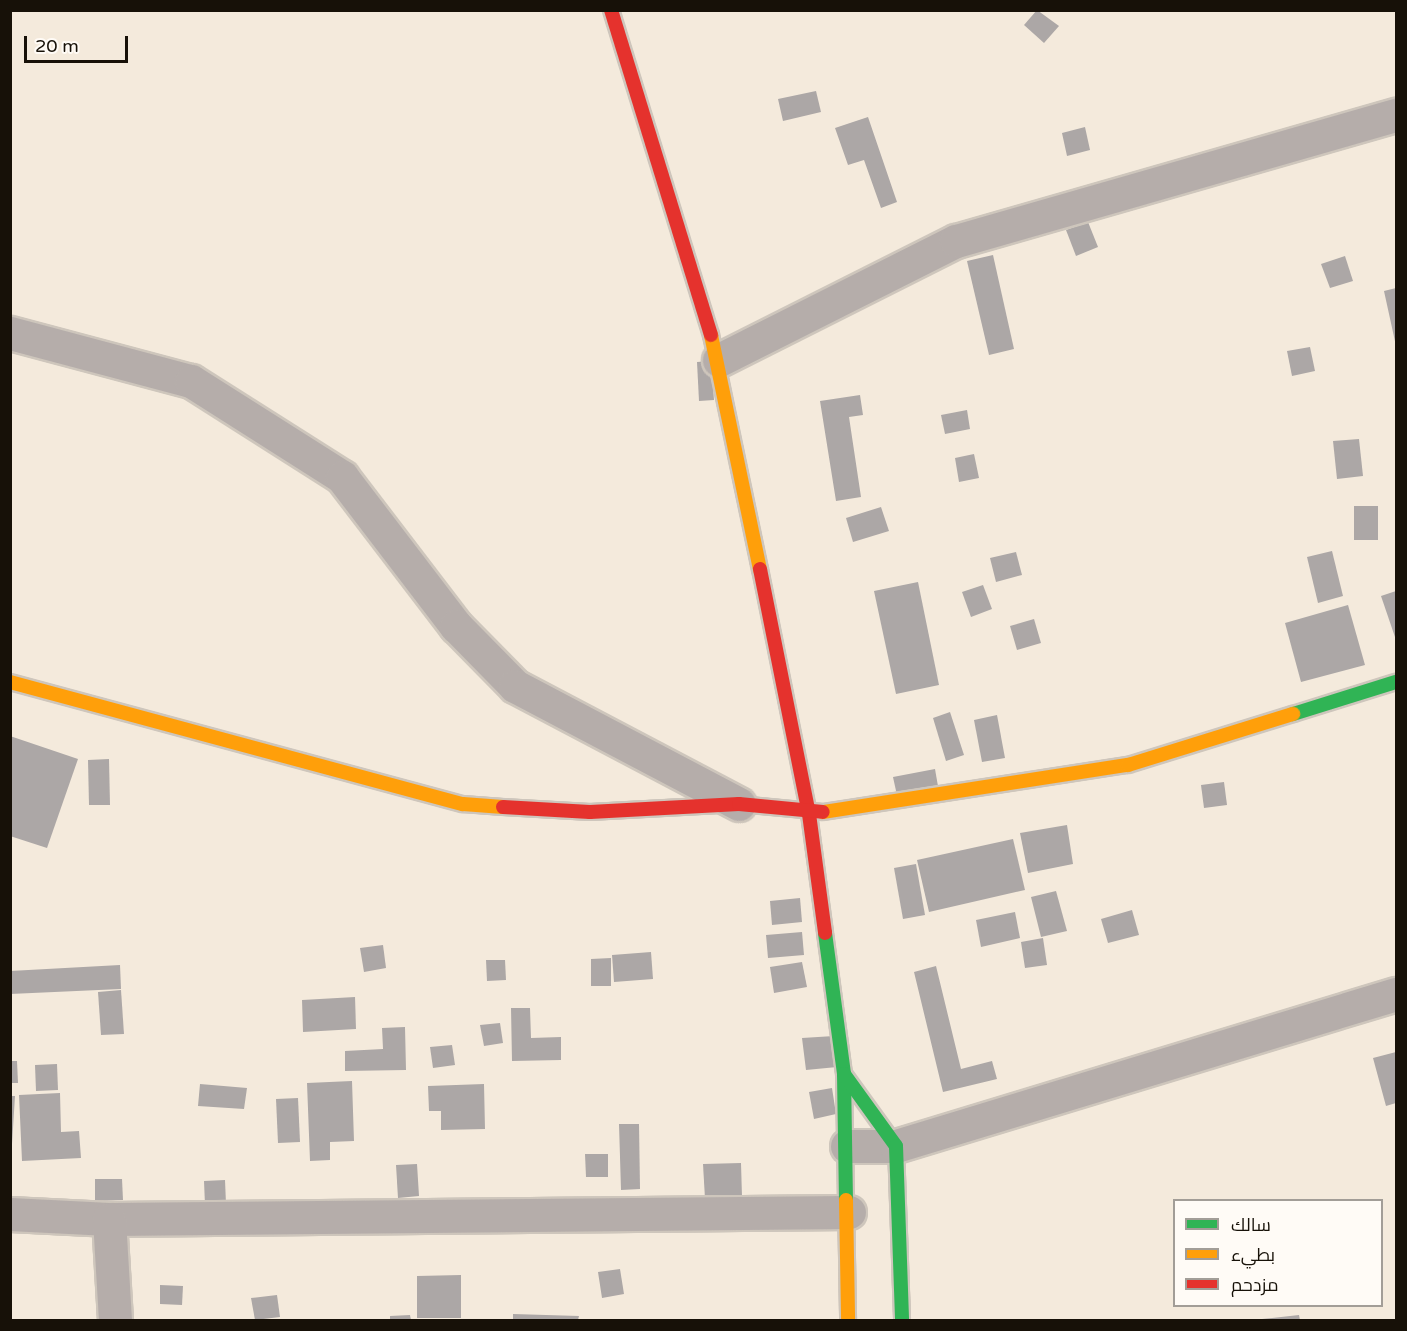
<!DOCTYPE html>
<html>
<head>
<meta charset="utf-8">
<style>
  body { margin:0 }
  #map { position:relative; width:1407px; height:1331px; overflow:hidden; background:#f4eadc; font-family:"Varela Round",Cairo,sans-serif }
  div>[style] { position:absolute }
  .building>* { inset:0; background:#aca7a6 }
  .roads { filter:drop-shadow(2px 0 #cec6bc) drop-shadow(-2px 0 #cec6bc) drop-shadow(0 2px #cec6bc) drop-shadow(0 -2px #cec6bc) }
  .street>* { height:33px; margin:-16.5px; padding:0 16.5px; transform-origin:16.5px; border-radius:16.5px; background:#b5adaa }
  .fast>* { height:14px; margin:-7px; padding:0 7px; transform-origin:7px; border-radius:7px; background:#30b455 }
  .slow>* { height:14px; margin:-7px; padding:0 7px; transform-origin:7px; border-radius:7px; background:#ff9f0a }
  .jam>* { height:14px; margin:-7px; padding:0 7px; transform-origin:7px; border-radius:7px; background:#e5322d }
  span { translate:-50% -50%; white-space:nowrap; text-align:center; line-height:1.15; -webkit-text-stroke:5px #fffbf6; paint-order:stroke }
  .frame { position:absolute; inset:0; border:12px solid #171108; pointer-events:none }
  .legend { position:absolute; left:1173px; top:1199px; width:210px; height:108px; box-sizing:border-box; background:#fffbf6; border:2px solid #a29d97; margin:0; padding:8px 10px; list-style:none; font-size:18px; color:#171108 }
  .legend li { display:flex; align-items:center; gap:12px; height:30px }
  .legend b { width:30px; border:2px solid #a29d97 }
  .scale { position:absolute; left:24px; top:36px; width:104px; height:27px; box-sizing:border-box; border:3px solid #171108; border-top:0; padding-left:8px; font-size:18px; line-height:21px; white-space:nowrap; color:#171108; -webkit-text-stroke:4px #fffbf6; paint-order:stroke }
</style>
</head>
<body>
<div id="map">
  <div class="building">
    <i style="clip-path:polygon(1037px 10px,1059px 26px,1044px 43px,1024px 25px)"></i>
    <i style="clip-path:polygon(816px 91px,821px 112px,783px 121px,778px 99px)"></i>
    <i style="clip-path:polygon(868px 117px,897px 202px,881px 208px,864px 160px,848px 165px,835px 128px)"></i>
    <i style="clip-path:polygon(1085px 127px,1090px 150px,1067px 156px,1062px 133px)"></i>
    <i style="clip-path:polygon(1088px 222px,1098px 247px,1076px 256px,1066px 230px)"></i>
    <i style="clip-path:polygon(993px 255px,1014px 349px,989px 355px,967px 261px)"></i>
    <i style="clip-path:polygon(1345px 256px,1353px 281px,1330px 288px,1321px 264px)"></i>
    <i style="clip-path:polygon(1396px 288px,1396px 346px,1384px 291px)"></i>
    <i style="clip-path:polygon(1310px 347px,1315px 371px,1292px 376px,1287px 351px)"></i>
    <i style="clip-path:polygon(711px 361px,714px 400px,699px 401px,697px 362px)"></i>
    <i style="clip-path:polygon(860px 395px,863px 415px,849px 417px,861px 497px,836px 501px,820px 401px)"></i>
    <i style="clip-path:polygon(967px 410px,970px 429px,945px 434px,941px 415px)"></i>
    <i style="clip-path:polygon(1359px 439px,1363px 476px,1337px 479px,1333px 441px)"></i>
    <i style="clip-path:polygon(974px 454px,979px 478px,959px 482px,955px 458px)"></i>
    <i style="clip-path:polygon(1354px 506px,1378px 506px,1378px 540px,1354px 540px)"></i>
    <i style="clip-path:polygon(881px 507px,889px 531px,853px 542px,846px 518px)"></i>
    <i style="clip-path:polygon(1332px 551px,1343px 596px,1318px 603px,1307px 557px)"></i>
    <i style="clip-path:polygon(1016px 552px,1022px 575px,996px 582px,990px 558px)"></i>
    <i style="clip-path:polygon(918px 582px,939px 685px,896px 694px,874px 591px)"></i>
    <i style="clip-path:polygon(983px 585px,992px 609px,971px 617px,962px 592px)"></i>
    <i style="clip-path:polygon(1396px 591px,1396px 640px,1381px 596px)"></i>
    <i style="clip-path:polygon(1348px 605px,1365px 665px,1301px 682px,1285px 623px)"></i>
    <i style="clip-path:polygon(1034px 619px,1041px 643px,1017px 650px,1010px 626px)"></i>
    <i style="clip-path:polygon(950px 712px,964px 755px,946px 761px,933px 718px)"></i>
    <i style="clip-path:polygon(997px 715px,1005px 758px,982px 762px,974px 720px)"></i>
    <i style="clip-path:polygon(10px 736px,78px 759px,47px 848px,10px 836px)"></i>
    <i style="clip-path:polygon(109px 759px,110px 805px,89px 805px,88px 760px)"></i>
    <i style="clip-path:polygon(935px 769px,939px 792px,898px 800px,893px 777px)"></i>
    <i style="clip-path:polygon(1224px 782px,1227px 805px,1204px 808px,1201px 785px)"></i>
    <i style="clip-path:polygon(1067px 825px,1073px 864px,1028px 873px,1020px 833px)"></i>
    <i style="clip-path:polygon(1013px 839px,1025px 890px,929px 912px,917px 860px)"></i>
    <i style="clip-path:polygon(916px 864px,925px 915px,903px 919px,894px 868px)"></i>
    <i style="clip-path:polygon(1056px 891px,1067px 931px,1041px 937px,1031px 897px)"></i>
    <i style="clip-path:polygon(800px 898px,802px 922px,772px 925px,770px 901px)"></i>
    <i style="clip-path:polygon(1132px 910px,1139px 935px,1108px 943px,1101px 919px)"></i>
    <i style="clip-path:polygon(1015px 912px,1020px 938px,981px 947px,976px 920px)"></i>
    <i style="clip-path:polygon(802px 932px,804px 955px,768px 958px,766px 935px)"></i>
    <i style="clip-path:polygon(1043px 938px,1047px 965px,1025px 968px,1021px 942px)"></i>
    <i style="clip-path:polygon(383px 945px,386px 968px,364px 972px,360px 948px)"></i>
    <i style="clip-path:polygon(651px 952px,653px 979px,614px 982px,612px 955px)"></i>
    <i style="clip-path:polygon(611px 958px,611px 986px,591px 986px,591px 959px)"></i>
    <i style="clip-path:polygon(486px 960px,505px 960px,506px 980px,487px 981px)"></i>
    <i style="clip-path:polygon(802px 962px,807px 987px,774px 993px,770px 967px)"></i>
    <i style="clip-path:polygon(120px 965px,121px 989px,10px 994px,10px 971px)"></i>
    <i style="clip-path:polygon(936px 966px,961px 1069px,992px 1061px,997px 1079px,943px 1092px,914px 972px)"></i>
    <i style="clip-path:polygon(121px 990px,124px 1034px,101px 1035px,98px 992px)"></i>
    <i style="clip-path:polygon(355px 997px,356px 1029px,303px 1032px,302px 1000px)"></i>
    <i style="clip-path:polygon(511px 1008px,530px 1008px,531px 1038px,561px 1037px,561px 1060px,512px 1061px)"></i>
    <i style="clip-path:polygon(500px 1023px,503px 1043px,484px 1046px,480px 1025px)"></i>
    <i style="clip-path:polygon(405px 1027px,406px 1070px,345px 1071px,345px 1051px,383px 1049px,382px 1028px)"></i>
    <i style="clip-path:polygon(834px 1036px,837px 1067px,806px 1070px,802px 1038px)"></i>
    <i style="clip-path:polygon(452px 1045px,455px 1065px,433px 1068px,430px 1047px)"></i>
    <i style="clip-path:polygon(1396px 1052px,1396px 1103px,1386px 1106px,1373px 1058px)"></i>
    <i style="clip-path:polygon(10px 1061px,17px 1061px,18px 1083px,10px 1083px)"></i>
    <i style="clip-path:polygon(57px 1064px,58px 1090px,36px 1091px,35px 1065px)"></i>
    <i style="clip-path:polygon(352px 1081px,354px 1141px,330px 1142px,330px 1160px,310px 1161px,307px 1083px)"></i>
    <i style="clip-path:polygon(200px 1084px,247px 1088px,244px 1109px,198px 1106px)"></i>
    <i style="clip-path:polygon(484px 1084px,485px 1129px,441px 1130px,441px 1111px,429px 1111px,428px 1086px)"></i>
    <i style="clip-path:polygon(832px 1088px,836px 1114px,814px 1119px,809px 1092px)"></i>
    <i style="clip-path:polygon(60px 1093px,61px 1132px,79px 1131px,81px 1158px,22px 1161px,19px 1095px)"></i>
    <i style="clip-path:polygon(10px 1096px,15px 1096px,12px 1144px,10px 1144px)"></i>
    <i style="clip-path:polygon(298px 1098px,300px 1142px,278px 1143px,276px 1099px)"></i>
    <i style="clip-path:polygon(619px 1124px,639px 1124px,640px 1189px,621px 1190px)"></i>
    <i style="clip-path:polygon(585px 1154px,608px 1154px,608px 1177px,586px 1177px)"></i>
    <i style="clip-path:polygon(741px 1163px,742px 1197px,705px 1199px,703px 1164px)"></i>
    <i style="clip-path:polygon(417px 1164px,419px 1196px,398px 1198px,396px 1165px)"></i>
    <i style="clip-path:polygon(95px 1179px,122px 1179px,123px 1200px,95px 1201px)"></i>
    <i style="clip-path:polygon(225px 1180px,226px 1204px,205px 1205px,204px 1181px)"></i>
    <i style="clip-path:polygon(620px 1269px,624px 1294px,602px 1298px,598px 1272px)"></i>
    <i style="clip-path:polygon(461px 1275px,461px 1318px,417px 1318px,417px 1276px)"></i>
    <i style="clip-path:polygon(160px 1285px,183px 1286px,182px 1305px,160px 1304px)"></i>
    <i style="clip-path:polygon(277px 1295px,280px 1317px,255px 1320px,251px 1298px)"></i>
    <i style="clip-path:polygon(513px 1314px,579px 1316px,578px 1320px,513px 1320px)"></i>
    <i style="clip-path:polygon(410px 1315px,411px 1320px,390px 1320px,390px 1316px)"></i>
    <i style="clip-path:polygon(1299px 1315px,1300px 1320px,1262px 1320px,1262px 1319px)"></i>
  </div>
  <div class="roads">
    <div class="street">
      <i style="left:10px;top:333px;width:187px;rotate:14.9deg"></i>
      <i style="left:191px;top:381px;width:179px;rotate:32.4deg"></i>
      <i style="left:342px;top:477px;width:188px;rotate:52.6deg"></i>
      <i style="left:456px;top:626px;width:84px;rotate:45.5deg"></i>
      <i style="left:515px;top:686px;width:253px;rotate:27.8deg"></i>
      <i style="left:719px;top:360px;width:265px;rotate:-26.7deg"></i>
      <i style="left:956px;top:241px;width:458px;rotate:-16deg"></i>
      <i style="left:847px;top:1146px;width:49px"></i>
      <i style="left:896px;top:1146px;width:523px;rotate:-16.91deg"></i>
      <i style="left:10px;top:1214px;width:99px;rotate:2.9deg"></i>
      <i style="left:109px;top:1219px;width:740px;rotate:-0.54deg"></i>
      <i style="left:109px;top:1219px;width:101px;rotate:86.6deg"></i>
    </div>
    <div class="fast">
      <i style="left:1293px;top:714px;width:108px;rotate:-17.3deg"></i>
      <i style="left:825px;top:933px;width:142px;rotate:82.3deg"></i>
      <i style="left:844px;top:1074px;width:126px;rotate:89.1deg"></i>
      <i style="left:844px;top:1074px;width:89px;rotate:54.2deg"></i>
      <i style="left:896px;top:1146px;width:174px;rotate:88deg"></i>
    </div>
    <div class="slow">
      <i style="left:711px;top:335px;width:239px;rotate:78.2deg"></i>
      <i style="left:10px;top:682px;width:469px;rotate:15.1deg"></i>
      <i style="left:463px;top:804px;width:40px;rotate:4.3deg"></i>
      <i style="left:823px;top:812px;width:309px;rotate:-8.8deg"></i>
      <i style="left:1128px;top:765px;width:173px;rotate:-17.2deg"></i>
      <i style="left:846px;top:1200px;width:120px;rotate:89deg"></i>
    </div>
    <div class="jam">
      <i style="left:611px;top:10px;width:340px;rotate:72.9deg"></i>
      <i style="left:760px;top:569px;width:250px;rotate:78.7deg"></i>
      <i style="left:809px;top:814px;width:120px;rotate:82.3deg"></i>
      <i style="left:503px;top:807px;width:87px;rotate:3.3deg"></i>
      <i style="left:590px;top:812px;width:149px;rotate:-3.1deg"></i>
      <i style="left:739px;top:804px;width:84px;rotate:5.4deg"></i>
    </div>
  </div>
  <div class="frame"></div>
  <ul class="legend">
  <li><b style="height:8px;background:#30b455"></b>سالك</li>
  <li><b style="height:8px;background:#ff9f0a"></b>بطيء</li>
  <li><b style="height:8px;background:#e5322d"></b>مزدحم</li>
  </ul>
  <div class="scale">20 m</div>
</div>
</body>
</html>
